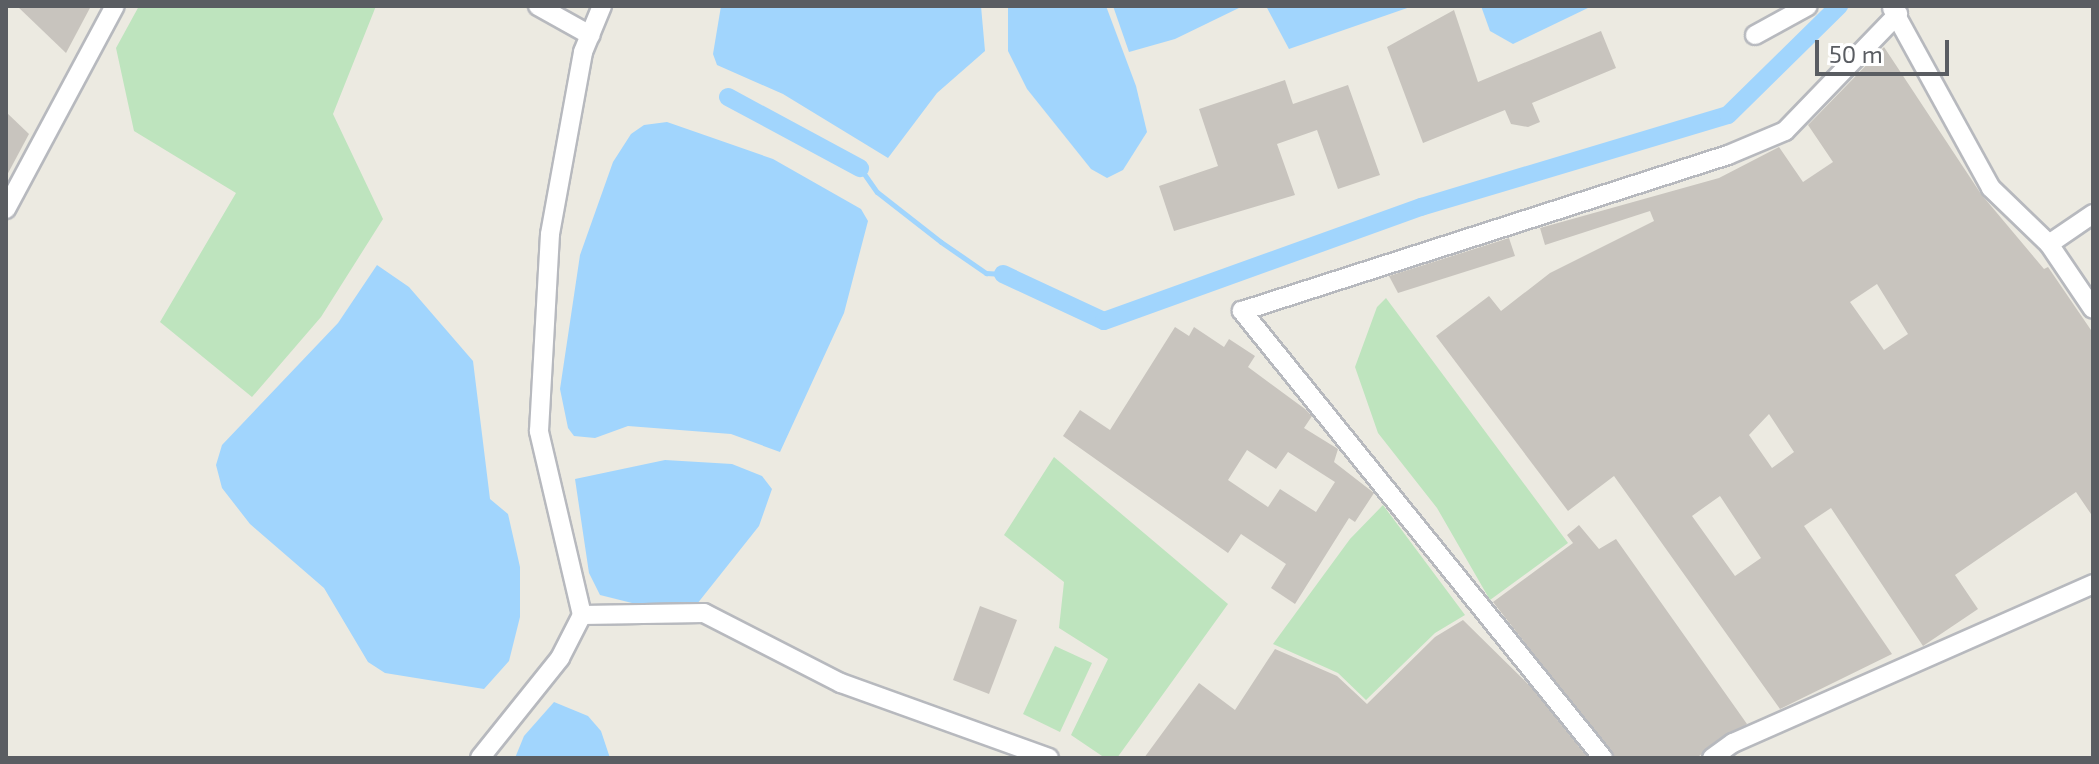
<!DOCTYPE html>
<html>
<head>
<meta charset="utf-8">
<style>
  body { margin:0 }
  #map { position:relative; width:2099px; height:764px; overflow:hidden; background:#eceae1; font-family:"Exo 2",sans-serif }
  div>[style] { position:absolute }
  .green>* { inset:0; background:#bee4be }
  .water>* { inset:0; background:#a1d5fd }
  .stream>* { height:5px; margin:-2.5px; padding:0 2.5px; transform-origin:2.5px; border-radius:2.5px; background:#a1d5fd }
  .canal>* { height:18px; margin:-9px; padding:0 9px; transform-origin:9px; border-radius:9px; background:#a1d5fd }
  .building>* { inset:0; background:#c8c4be }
  .roads { filter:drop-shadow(2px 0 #b7b9be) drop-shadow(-2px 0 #b7b9be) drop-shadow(0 2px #b7b9be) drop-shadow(0 -2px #b7b9be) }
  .street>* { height:18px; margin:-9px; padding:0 9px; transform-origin:9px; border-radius:9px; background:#fff }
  span { translate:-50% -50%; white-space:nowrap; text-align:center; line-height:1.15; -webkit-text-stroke:6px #fff; paint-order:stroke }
  .frame { position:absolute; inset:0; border:8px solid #5a5d62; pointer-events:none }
  .scale { position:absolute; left:1815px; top:40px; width:134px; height:36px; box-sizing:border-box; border:4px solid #5a5d62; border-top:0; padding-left:10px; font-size:24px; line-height:28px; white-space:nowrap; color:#5a5d62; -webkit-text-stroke:6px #fff; paint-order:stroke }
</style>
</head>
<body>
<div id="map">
  <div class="green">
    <i style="clip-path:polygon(139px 6px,376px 6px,333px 114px,383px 219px,321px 317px,252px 397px,160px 322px,236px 193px,134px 131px,116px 48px)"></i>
    <i style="clip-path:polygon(1386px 298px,1568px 543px,1490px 600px,1437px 508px,1378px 433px,1355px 367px,1377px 307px)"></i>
    <i style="clip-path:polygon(1054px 457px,1228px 604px,1117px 758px,1105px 758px,1071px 735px,1108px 659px,1059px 628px,1064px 582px,1004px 535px)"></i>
    <i style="clip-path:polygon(1383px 505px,1465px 615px,1435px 633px,1366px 700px,1338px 673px,1273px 644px,1350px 539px)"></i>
    <i style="clip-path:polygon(1055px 646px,1092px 663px,1060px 732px,1023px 714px)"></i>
  </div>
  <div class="water">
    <i style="clip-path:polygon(721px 6px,981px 6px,985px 51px,937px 93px,888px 158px,783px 94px,717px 65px,713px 54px)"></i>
    <i style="clip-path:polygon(1008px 6px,1106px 6px,1136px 86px,1147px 132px,1123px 170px,1107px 178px,1091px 169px,1027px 89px,1008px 51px)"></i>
    <i style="clip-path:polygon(1113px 6px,1243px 6px,1175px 39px,1129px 52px)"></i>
    <i style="clip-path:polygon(1266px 6px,1413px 6px,1289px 49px)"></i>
    <i style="clip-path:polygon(1481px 6px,1589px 6px,1590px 7px,1513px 44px,1490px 31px)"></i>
    <i style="clip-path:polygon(667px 122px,773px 159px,861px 209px,868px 221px,844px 313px,780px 452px,731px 434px,628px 426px,595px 438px,574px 436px,568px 428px,560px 389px,580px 255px,613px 162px,631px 134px,644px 125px)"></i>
    <i style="clip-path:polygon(377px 265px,409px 287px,473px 361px,490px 499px,508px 514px,520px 567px,520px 617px,509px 661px,484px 689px,385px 673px,368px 662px,324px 588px,250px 524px,222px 488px,216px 465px,222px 445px,338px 323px)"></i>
    <i style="clip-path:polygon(665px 460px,732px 464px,762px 476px,772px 489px,759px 526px,697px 604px,673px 605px,668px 612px,600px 595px,589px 573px,575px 479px)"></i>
    <i style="clip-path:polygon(554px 702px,588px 716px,601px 731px,610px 758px,515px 758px,524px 736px)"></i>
  </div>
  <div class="stream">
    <i style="left:860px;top:168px;width:29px;rotate:55deg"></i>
    <i style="left:877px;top:192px;width:81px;rotate:38deg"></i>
    <i style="left:941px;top:242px;width:55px;rotate:34.6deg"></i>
    <i style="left:986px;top:273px;width:17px;rotate:3deg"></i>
  </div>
  <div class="canal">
    <i style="left:728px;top:97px;width:150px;rotate:28.3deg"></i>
    <i style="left:1003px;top:274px;width:111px;rotate:25deg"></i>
    <i style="left:1104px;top:321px;width:337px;rotate:-19.8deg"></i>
    <i style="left:1421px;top:207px;width:320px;rotate:-16.7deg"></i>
    <i style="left:1728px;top:115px;width:156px;rotate:-44.5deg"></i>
  </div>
  <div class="building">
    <i style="clip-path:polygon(17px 6px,91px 6px,66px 53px)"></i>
    <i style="clip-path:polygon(1454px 10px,1478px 82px,1601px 31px,1616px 68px,1532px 103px,1540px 122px,1528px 127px,1511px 124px,1505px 110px,1423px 143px,1387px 47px)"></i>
    <i style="clip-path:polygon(evenodd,1884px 47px,1981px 194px,2044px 269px,2048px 267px,2093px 333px,2093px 517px,2076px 492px,1955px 575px,1978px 609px,1923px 646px,1831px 508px,1804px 526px,1892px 654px,1780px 709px,1614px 476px,1568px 511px,1436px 336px,1489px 296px,1501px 311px,1550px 273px,1654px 221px,1650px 211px,1545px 245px,1540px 228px,1719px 178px,1779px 147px,1803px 182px,1833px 162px,1808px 125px,1884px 47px,1877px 284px,1908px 334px,1884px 350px,1850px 302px,1877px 284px,1884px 47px,1769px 414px,1794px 452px,1772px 468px,1749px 435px,1769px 414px,1884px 47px,1720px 496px,1761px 558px,1735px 576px,1692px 516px,1720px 496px)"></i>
    <i style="clip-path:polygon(1285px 80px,1293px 104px,1348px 85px,1380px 175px,1338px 189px,1317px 130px,1277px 144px,1295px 195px,1174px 231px,1159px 186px,1218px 166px,1199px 109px)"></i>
    <i style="clip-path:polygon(6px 112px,29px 134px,6px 177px)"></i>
    <i style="clip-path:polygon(1509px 238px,1515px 256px,1398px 293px,1389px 276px)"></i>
    <i style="clip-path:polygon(evenodd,1175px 327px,1189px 336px,1194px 327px,1224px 347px,1229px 339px,1255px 356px,1248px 367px,1305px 409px,1312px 416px,1304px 428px,1338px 449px,1334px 462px,1374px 493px,1355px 522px,1349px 518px,1295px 604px,1271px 588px,1286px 564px,1241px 534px,1228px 553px,1063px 436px,1080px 410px,1110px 430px,1175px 327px,1247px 450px,1276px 469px,1288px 452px,1335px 482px,1316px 512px,1280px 489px,1268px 507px,1228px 480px,1247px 450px)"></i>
    <i style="clip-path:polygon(1579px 525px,1599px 549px,1616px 539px,1747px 724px,1696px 758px,1615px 758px,1493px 602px,1573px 543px,1567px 535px)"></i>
    <i style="clip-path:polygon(980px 606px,1017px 620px,989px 694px,953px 680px)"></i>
    <i style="clip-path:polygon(1463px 620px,1531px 687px,1588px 758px,1144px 758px,1199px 683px,1235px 710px,1275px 649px,1337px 676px,1367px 704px,1435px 637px)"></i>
  </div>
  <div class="roads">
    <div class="street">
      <i style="left:538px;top:6px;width:60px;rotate:29.1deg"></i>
      <i style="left:1892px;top:8px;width:205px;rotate:61.2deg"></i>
      <i style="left:1991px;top:188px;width:81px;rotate:44deg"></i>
      <i style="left:2049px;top:244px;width:78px;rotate:55.9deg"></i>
      <i style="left:1755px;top:35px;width:60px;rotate:-28.7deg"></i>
      <i style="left:6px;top:209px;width:230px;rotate:-61.8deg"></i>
      <i style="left:2049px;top:244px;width:53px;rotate:-34.3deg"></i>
      <i style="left:582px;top:615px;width:122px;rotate:-0.9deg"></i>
      <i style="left:704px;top:613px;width:154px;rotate:27.1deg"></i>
      <i style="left:841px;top:683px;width:221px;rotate:19.8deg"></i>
      <i style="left:480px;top:758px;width:128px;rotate:-51.3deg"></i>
      <i style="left:560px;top:658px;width:48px;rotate:-62.9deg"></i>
      <i style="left:582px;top:615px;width:189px;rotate:-103.2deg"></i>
      <i style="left:539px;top:431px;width:197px;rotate:-86.8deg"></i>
      <i style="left:550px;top:234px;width:185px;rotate:-79.7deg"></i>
      <i style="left:583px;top:52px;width:50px;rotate:-67.6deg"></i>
      <i style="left:1603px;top:758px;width:575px;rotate:-128.92deg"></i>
      <i style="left:1242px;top:311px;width:510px;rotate:-17.8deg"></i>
      <i style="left:1728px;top:155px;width:62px;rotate:-22.8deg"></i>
      <i style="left:1785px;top:131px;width:163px;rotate:-46deg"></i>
      <i style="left:1712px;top:758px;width:26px;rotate:-36deg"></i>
      <i style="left:1733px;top:743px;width:394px;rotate:-23.8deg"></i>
    </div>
  </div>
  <div class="frame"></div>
  <div class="scale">50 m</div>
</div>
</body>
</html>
